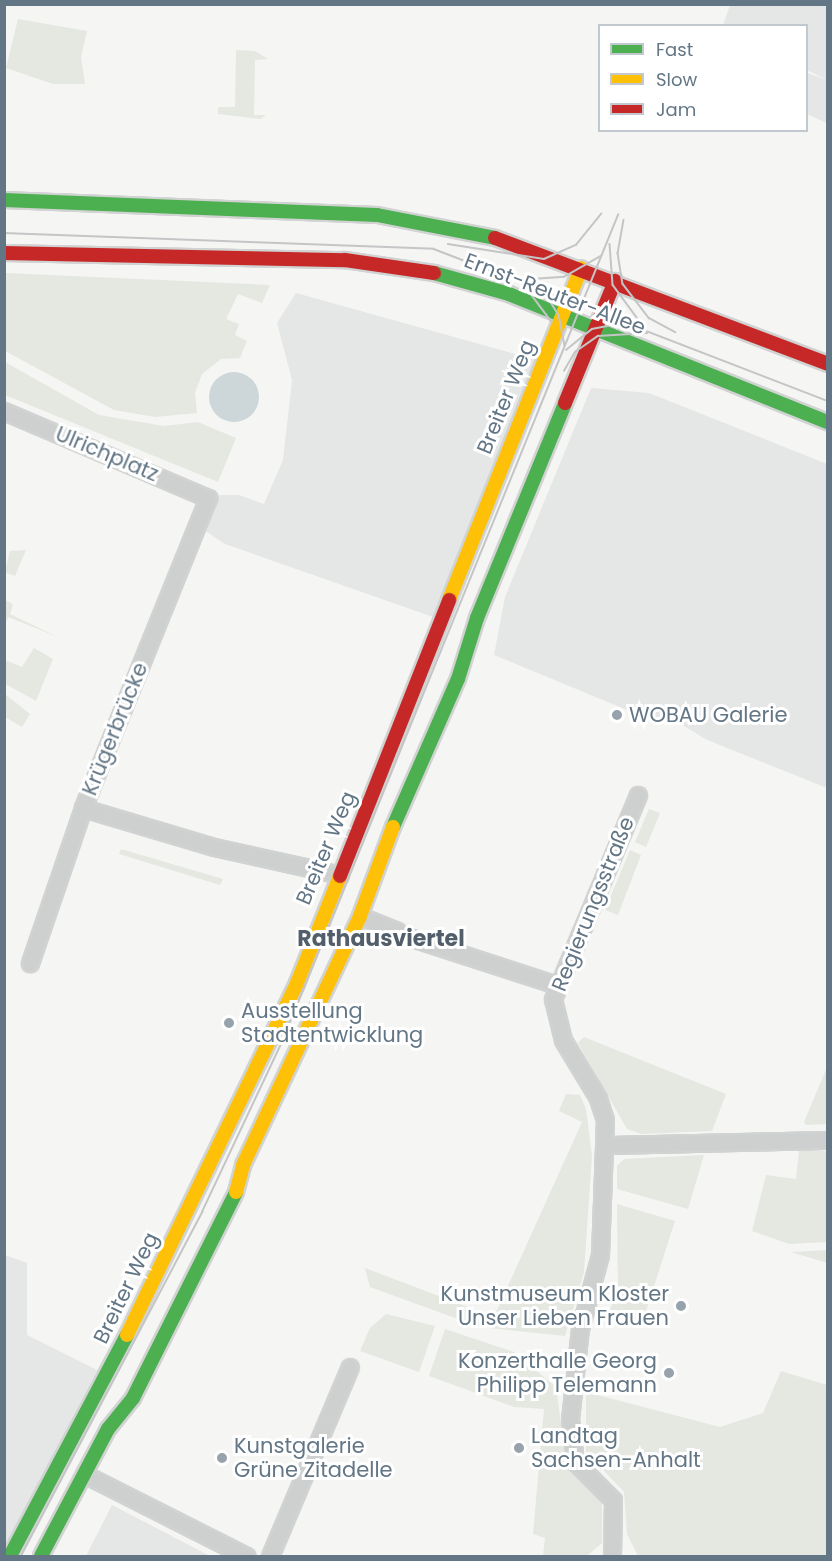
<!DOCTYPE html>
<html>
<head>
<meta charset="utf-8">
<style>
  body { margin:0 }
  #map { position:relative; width:832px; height:1561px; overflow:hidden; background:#f5f5f3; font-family:Poppins,sans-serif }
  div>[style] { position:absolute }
  .built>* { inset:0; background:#e5e7e6 }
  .green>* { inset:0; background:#e4e8e1 }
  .water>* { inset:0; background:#cdd6d8 }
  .round { border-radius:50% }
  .roads { filter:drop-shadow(2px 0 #d1d3d3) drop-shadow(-2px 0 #d1d3d3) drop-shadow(0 2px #d1d3d3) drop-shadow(0 -2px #d1d3d3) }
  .street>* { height:15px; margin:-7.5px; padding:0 7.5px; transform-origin:7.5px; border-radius:7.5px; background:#ced0d0 }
  .fast>* { height:14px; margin:-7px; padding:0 7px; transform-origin:7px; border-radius:7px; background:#4caf50 }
  .slow>* { height:14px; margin:-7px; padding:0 7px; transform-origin:7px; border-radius:7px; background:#ffc107 }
  .jam>* { height:14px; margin:-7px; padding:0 7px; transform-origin:7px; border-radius:7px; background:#c62828 }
  .tram>* { height:1.5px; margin:-0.75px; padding:0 0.75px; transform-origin:0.75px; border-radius:0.75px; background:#c4c5c6 }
  .dots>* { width:16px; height:16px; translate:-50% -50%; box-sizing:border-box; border:3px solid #fff; border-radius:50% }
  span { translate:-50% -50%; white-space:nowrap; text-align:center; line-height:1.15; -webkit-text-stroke:6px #fff; paint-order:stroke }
  .street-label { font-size:21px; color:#637685 }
  .poi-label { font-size:21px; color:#637685 }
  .left { translate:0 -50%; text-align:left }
  .right { translate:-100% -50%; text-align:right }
  .neighbourhood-label { font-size:22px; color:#525f6a; font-weight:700 }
  .frame { position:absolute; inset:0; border:6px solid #637685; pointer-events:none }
  .legend { position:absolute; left:598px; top:24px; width:210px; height:108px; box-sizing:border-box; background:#fff; border:2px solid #c1c8ce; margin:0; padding:8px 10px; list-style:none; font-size:18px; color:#637685 }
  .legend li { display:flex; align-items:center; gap:12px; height:30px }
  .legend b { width:30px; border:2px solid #c1c8ce }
</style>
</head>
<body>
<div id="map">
  <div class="built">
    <i style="clip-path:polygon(730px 5px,827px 5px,827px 123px,807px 114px,807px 73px,827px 80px,807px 70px,806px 26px,723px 25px)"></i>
    <i style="clip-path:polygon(296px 293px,537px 360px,436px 618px,225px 544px,204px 530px,216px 495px,239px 495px,264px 504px,283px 460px,292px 380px,277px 323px)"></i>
    <i style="clip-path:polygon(591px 388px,649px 393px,827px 464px,827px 788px,705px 739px,678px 722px,644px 717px,494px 655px,505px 597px)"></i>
    <i style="clip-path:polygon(5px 1255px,27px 1263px,27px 1335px,97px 1370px,5px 1546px)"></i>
    <i style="clip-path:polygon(112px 1505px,210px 1556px,86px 1556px)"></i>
  </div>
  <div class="green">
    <i style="clip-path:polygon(18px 19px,87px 31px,81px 57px,85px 84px,53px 84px,6px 68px)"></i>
    <i style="clip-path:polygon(236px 50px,255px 51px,268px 59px,255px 60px,254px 115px,266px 115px,261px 119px,218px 114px,218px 107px,235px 107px)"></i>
    <i style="clip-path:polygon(5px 273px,270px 285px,262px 303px,238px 294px,226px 319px,239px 324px,235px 335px,247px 341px,240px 358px,221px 359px,202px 374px,195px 393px,197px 413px,155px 417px,114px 410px,5px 351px)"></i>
    <i style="clip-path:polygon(5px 362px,99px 415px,164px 426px,198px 422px,236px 438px,218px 482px,5px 395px)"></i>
    <i style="clip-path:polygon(26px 550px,15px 576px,5px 572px,10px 551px)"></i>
    <i style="clip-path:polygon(5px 600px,13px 604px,10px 614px,58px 637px,8px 617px,5px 625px)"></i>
    <i style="clip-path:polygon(34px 648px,53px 659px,36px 701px,4px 683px,5px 660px,22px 667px)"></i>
    <i style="clip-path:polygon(5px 694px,30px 714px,22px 727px,5px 717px)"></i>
    <i style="clip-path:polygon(649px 809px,660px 813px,646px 847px,635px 842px)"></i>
    <i style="clip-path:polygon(121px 849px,223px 879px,220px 885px,119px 854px)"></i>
    <i style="clip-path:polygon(630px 850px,641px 855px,618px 915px,605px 910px)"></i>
    <i style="clip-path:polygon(584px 1037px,726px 1094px,712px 1131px,641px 1134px,627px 1129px,578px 1043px)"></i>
    <i style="clip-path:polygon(827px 1067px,827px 1124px,806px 1125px,804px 1122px)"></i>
    <i style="clip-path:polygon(566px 1094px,580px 1095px,586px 1109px,592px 1156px,584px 1272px,565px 1336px,480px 1327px,370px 1287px,365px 1268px,494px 1317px,582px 1122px,559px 1111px)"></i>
    <i style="clip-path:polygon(799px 1150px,827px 1151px,827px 1242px,789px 1244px,752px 1231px,766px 1175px,796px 1179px)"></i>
    <i style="clip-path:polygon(704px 1155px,688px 1209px,617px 1189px,617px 1166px,624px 1159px)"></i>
    <i style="clip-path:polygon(617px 1204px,675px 1221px,645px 1314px,635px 1320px,609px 1313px,618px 1287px)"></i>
    <i style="clip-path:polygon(827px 1250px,827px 1263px,791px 1252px)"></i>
    <i style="clip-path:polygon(386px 1314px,435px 1326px,419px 1372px,360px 1351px,370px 1328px)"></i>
    <i style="clip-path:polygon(445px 1329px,514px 1352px,556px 1387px,567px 1467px,602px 1499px,602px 1543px,588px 1555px,543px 1556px,545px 1538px,533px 1534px,544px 1409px,514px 1407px,429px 1376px)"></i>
    <i style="clip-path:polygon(781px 1371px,827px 1385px,827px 1556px,638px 1556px,627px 1534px,624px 1492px,586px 1452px,586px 1392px,720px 1427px,763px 1413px)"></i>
  </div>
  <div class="water">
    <i class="round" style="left:209px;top:372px;width:50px;height:50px"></i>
  </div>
  <div class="roads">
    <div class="street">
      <i style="left:4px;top:411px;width:222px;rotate:23.1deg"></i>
      <i style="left:208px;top:498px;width:334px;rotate:112deg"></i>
      <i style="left:83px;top:808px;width:164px;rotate:108.9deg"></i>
      <i style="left:83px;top:808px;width:137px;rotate:16.6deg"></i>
      <i style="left:214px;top:847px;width:129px;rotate:12.5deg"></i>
      <i style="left:360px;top:916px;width:40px;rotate:22deg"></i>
      <i style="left:406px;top:936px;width:159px;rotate:18deg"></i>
      <i style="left:606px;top:1145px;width:222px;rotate:-1.3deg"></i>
      <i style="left:84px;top:1474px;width:182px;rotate:26.8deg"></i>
      <i style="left:270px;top:1556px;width:205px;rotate:-67.1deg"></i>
      <i style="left:612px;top:1556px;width:56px;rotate:-89deg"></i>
      <i style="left:613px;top:1500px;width:54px;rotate:-135deg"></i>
      <i style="left:575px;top:1462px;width:43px;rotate:-96.6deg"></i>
      <i style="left:570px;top:1419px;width:91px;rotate:-83.7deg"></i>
      <i style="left:580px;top:1329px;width:77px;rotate:-74.9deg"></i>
      <i style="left:600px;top:1255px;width:135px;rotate:-87.9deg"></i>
      <i style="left:605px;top:1120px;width:23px;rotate:-108deg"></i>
      <i style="left:598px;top:1098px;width:68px;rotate:-121.1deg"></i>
      <i style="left:563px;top:1040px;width:42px;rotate:-103.7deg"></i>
      <i style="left:553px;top:999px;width:221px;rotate:-67.4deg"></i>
    </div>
    <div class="fast">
      <i style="left:4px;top:200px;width:373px;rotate:2.3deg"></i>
      <i style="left:377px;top:215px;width:120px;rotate:11deg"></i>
      <i style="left:434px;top:273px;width:78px;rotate:15.6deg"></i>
      <i style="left:509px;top:294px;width:344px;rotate:21.9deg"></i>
      <i style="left:393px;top:827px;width:162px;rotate:-66.3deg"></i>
      <i style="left:458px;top:679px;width:64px;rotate:-72.7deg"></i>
      <i style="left:477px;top:618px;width:232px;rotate:-67.7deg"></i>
      <i style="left:10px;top:1556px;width:250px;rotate:-62.1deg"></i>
      <i style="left:41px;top:1556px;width:144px;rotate:-62.2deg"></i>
      <i style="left:108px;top:1429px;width:40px;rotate:-51deg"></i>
      <i style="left:133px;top:1398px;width:230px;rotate:-63.4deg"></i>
    </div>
    <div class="slow">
      <i style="left:449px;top:600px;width:357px;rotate:-68.3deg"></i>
      <i style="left:236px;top:1192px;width:28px;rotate:-75deg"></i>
      <i style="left:243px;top:1165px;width:275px;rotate:-64.8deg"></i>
      <i style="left:360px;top:916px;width:95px;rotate:-69.7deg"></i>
      <i style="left:127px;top:1335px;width:391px;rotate:-64.2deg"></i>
      <i style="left:297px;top:983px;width:115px;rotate:-68.1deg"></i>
    </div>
    <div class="jam">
      <i style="left:495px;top:238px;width:356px;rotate:20.7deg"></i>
      <i style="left:4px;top:253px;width:341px;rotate:1.2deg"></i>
      <i style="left:345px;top:260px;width:90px;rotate:8.3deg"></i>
      <i style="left:565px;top:403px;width:132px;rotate:-67.7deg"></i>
      <i style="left:340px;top:876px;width:297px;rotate:-68.4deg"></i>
    </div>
  </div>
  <div class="tram">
    <i style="left:624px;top:220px;width:34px;rotate:100deg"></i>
    <i style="left:618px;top:253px;width:31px;rotate:81deg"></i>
    <i style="left:623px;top:284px;width:43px;rotate:52.6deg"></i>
    <i style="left:649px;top:318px;width:30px;rotate:28deg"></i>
    <i style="left:4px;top:233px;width:430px;rotate:2.1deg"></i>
    <i style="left:434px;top:249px;width:422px;rotate:21.1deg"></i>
    <i style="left:448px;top:244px;width:97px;rotate:8.9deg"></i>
    <i style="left:544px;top:259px;width:35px;rotate:-24deg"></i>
    <i style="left:576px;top:245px;width:40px;rotate:-51deg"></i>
    <i style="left:610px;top:244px;width:41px;rotate:85.8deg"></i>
    <i style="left:613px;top:285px;width:47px;rotate:53.6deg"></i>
    <i style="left:532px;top:279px;width:32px;rotate:-4deg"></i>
    <i style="left:564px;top:277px;width:43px;rotate:-29.6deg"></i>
    <i style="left:522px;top:282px;width:50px;rotate:53.1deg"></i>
    <i style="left:542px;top:288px;width:32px;rotate:58deg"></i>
    <i style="left:559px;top:315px;width:31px;rotate:79deg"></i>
    <i style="left:566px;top:350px;width:33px;rotate:-39deg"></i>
    <i style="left:592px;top:329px;width:36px;rotate:-11deg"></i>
    <i style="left:564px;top:371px;width:22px;rotate:-60deg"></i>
    <i style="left:575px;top:352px;width:28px;rotate:-35deg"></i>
    <i style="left:598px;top:336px;width:49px;rotate:-3.5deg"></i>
    <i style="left:21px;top:1556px;width:389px;rotate:-62.2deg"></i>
    <i style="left:202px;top:1212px;width:188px;rotate:-64.8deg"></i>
    <i style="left:282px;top:1042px;width:893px;rotate:-67.89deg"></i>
  </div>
  <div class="dots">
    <i style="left:617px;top:715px;background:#96a2ac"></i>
    <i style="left:229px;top:1023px;background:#96a2ac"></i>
    <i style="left:681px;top:1306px;background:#96a2ac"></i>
    <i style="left:669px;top:1373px;background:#96a2ac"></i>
    <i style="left:519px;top:1448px;background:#96a2ac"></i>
    <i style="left:222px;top:1458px;background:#96a2ac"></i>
  </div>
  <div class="street-label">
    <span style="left:555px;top:294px;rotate:21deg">Ernst-Reuter-Allee</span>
    <span style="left:506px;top:397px;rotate:-68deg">Breiter Weg</span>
    <span style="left:107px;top:454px;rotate:23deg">Ulrichplatz</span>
    <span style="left:115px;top:729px;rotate:-68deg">Krügerbrücke</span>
    <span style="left:326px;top:848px;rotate:-67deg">Breiter Weg</span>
    <span style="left:593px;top:904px;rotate:-68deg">Regierungsstraße</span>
    <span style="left:126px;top:1288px;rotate:-64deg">Breiter Weg</span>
  </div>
  <div class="poi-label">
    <span class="left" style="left:629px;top:715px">WOBAU Galerie</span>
    <span class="left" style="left:241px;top:1023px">Ausstellung<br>Stadtentwicklung</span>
    <span class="right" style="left:669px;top:1306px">Kunstmuseum Kloster<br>Unser Lieben Frauen</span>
    <span class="right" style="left:657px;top:1373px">Konzerthalle Georg<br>Philipp Telemann</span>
    <span class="left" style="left:531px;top:1448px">Landtag<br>Sachsen-Anhalt</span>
    <span class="left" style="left:234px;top:1458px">Kunstgalerie<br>Grüne Zitadelle</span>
  </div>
  <div class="neighbourhood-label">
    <span style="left:381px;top:939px">Rathausviertel</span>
  </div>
  <div class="frame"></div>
  <ul class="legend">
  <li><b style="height:8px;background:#4caf50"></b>Fast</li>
  <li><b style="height:8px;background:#ffc107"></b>Slow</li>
  <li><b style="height:8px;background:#c62828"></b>Jam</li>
  </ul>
</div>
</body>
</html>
